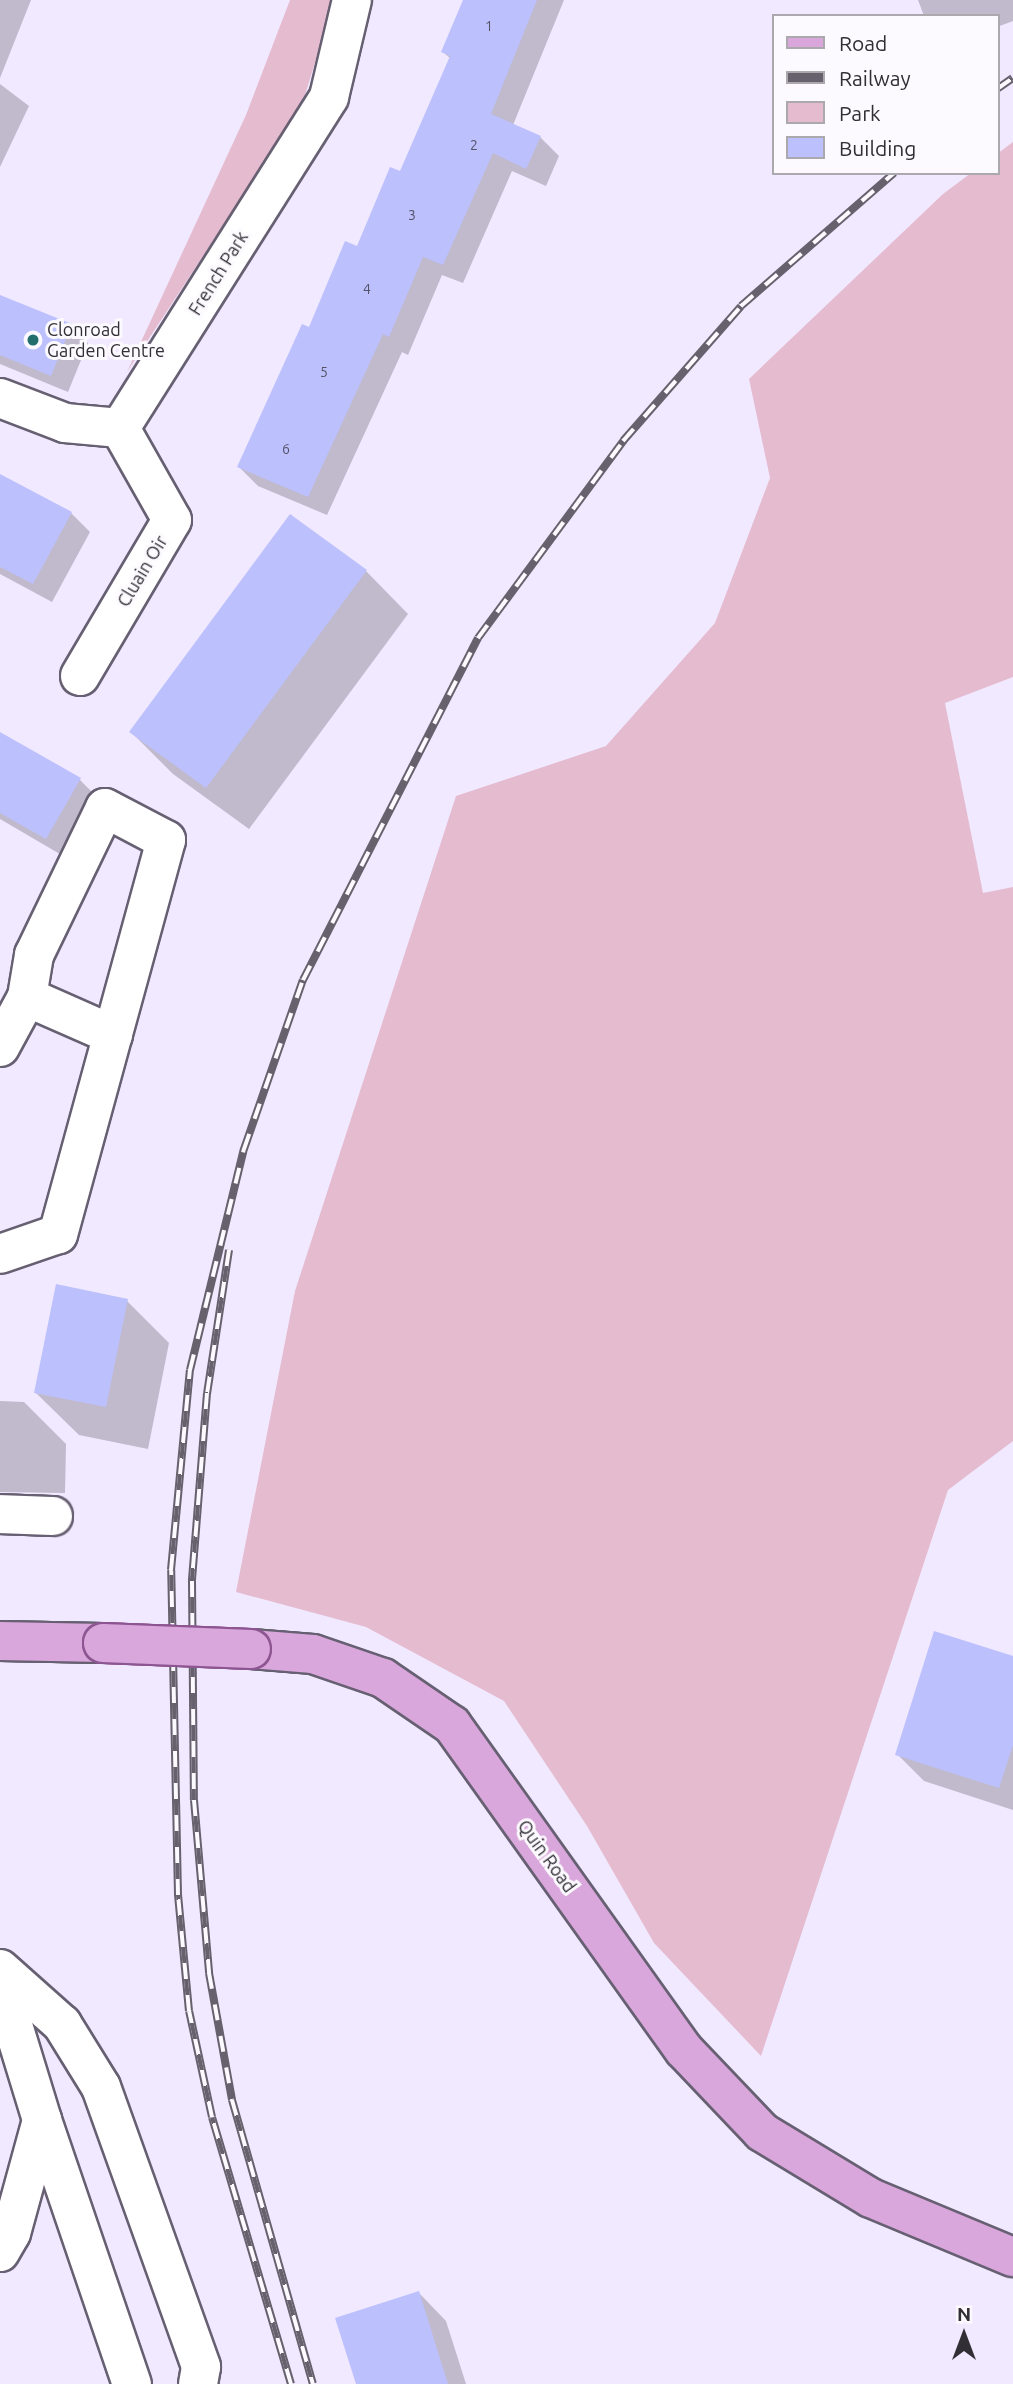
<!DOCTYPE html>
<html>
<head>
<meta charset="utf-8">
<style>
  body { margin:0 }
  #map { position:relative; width:1013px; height:2384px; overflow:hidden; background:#f1e9ff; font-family:Ubuntu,sans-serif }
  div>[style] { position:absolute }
  .green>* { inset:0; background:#e5bbcf }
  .shadow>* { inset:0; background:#0003 }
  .building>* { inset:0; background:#bcc0fc }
  .roads { filter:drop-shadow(2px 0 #676072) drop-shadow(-2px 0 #676072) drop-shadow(0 2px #676072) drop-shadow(0 -2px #676072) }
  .minor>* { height:38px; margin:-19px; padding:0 19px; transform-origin:19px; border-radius:19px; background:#fff }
  .major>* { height:38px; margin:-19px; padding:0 19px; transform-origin:19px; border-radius:19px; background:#d9a7db }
  .rail>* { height:8px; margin-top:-4px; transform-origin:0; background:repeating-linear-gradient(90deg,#fcfafe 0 16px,#66616d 0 32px); box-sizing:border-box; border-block:2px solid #66616d }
  .bridges { filter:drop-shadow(2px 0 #8d5692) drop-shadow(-2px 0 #8d5692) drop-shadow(0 2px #8d5692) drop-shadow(0 -2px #8d5692) }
  .major-bridge>* { height:38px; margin:-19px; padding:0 19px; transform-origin:19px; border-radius:19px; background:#d9a7db }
  .dots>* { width:19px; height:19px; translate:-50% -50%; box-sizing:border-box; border:4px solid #fcfafe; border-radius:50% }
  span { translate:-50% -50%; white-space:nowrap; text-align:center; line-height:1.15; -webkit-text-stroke:6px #fcfafe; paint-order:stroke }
  .number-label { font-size:14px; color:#545268 }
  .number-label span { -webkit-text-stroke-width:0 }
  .street-label { font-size:18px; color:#312e36 }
  .poi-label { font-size:18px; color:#312e36 }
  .left { translate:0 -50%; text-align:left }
  .legend { position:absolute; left:772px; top:14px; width:228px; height:161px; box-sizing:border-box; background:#fcfafe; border:2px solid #aba8ae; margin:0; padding:9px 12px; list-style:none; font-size:21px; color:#312e36 }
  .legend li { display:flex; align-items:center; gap:14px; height:35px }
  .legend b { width:35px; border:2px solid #aba8ae }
  .north { position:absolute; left:929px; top:2300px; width:70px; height:70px; -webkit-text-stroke:5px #fcfafe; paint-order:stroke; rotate:0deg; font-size:19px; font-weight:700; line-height:28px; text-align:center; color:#312e36 }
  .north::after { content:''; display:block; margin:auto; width:24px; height:32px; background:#312e36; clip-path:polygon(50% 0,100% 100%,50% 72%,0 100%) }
</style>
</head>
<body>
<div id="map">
  <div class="green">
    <i style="clip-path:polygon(290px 0,334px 0,302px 105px,127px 372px,246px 115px)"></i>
    <i style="clip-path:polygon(1013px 142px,1013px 677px,945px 703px,983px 893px,1013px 887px,1013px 1441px,948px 1490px,761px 2056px,654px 1943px,587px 1826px,504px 1701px,366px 1627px,236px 1592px,295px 1291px,456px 796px,606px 746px,715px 623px,770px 478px,749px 379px,943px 194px,971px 173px,997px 173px,997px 154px)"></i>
  </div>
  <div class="shadow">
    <i style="clip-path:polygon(0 0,31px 0,0 78px)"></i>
    <i style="clip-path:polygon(465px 0,564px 0,513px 125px,540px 137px,559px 156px,546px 186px,512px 171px,463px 283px,442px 275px,408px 355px,402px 352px,327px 515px,258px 486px,239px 467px,310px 330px,401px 174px,451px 59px,443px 52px)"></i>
    <i style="clip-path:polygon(918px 0,1013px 0,1013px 21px,997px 27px,997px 16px,924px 16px)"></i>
    <i style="clip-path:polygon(0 84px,29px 106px,0 167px)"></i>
    <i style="clip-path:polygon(0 297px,71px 326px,88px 343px,68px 392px,0 364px)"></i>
    <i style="clip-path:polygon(0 476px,71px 513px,90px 532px,52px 602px,0 574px)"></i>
    <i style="clip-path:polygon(366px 571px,408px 614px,249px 829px,173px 774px,131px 732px)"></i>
    <i style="clip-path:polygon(0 734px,80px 780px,99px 799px,65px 857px,0 819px)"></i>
    <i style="clip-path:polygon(127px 1301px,169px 1343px,148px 1449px,79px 1435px,36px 1393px)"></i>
    <i style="clip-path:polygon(0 1401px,24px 1402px,66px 1444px,65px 1493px,0 1492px)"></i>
    <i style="clip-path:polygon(1013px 1658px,1013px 1810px,924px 1781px,897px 1754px)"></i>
    <i style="clip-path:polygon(419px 2293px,446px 2321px,466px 2384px,358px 2384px)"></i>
  </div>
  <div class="building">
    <i style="clip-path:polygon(463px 0,537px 0,491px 114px,541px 136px,526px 169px,493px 153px,443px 265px,423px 257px,389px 337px,383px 334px,308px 497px,237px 467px,302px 324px,309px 327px,345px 241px,357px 246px,390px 167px,400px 171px,450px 56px,441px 52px)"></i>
    <i style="clip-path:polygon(0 295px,72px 324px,51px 376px,0 355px)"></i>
    <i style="clip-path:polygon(0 474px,72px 512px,33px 584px,0 567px)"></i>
    <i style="clip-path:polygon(290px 514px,367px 570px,206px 788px,129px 732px)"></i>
    <i style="clip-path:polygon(0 732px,81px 778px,46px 839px,0 813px)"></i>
    <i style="clip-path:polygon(56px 1284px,128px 1299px,106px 1407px,34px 1393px)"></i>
    <i style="clip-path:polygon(934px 1631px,1013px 1656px,1013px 1745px,999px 1788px,895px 1755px)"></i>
    <i style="clip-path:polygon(419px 2291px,448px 2384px,356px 2384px,335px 2318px)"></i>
  </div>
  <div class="roads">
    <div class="minor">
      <i style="left:0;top:398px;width:70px;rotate:21deg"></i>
      <i style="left:65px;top:423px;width:55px;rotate:5.2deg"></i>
      <i style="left:120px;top:428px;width:391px;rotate:-57.7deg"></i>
      <i style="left:329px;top:97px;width:100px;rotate:-76.7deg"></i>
      <i style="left:80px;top:676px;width:181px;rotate:-59.5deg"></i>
      <i style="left:172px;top:520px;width:106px;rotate:-119.5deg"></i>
      <i style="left:27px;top:997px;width:94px;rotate:23.8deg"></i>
      <i style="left:0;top:1047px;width:57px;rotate:-61.6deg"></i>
      <i style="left:27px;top:997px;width:43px;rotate:-80.5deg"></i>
      <i style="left:34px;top:955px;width:163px;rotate:-64.2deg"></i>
      <i style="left:105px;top:808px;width:69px;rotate:27.7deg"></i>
      <i style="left:166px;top:840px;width:409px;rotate:105.3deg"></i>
      <i style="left:58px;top:1234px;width:61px;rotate:161deg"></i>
      <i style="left:0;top:1514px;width:53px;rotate:2.2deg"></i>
      <i style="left:0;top:1969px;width:83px;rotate:41.6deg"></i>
      <i style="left:62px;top:2024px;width:74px;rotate:58.2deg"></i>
      <i style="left:101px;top:2087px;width:297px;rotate:70.3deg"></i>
      <i style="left:201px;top:2367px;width:17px;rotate:100deg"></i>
      <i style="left:0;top:2000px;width:15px;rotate:53deg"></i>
      <i style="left:9px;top:2012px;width:113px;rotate:73deg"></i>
      <i style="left:42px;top:2120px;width:117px;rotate:105.3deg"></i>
      <i style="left:11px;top:2233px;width:22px;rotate:120deg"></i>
      <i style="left:42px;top:2120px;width:279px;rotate:71.2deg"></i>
    </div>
    <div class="major">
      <i style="left:0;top:1641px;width:103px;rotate:1.1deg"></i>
      <i style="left:251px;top:1649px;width:62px;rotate:4.6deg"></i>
      <i style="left:313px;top:1654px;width:74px;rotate:18.9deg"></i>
      <i style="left:383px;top:1678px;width:83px;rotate:34.3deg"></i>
      <i style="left:452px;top:1725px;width:399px;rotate:54.5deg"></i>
      <i style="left:684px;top:2050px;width:113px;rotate:46.4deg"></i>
      <i style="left:762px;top:2132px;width:127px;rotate:31.2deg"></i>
      <i style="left:871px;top:2198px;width:154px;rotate:22.6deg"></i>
    </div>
  </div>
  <div class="rail">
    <i style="left:997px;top:89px;width:19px;rotate:-35deg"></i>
    <i style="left:229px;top:1250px;width:145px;rotate:98.7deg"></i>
    <i style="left:207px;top:1393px;width:189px;rotate:94.6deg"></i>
    <i style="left:192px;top:1581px;width:219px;rotate:89.5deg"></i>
    <i style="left:194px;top:1800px;width:174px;rotate:85deg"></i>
    <i style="left:209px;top:1973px;width:129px;rotate:79.7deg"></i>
    <i style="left:232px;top:2100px;width:295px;rotate:74.1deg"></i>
    <i style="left:291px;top:2384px;width:278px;rotate:-106.5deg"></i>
    <i style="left:212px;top:2117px;width:108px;rotate:-102.2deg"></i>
    <i style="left:189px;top:2011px;width:117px;rotate:-95.4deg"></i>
    <i style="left:178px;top:1895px;width:325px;rotate:-91.2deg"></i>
    <i style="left:171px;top:1570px;width:201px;rotate:-84.6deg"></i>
    <i style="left:190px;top:1370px;width:228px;rotate:-76.3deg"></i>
    <i style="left:244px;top:1149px;width:179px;rotate:-70.8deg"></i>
    <i style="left:303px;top:980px;width:384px;rotate:-62.9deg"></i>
    <i style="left:478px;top:638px;width:245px;rotate:-53.6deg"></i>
    <i style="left:623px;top:441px;width:179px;rotate:-48.8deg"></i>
    <i style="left:741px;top:306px;width:203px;rotate:-41deg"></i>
  </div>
  <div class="bridges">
    <div class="major-bridge">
      <i style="left:103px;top:1643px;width:148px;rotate:2.3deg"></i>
    </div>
  </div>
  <div class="dots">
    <i style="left:33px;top:340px;background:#226e6b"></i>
  </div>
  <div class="number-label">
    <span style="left:489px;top:26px">1</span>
    <span style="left:474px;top:145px">2</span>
    <span style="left:412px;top:215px">3</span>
    <span style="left:367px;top:289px">4</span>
    <span style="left:324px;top:372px">5</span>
    <span style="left:286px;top:449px">6</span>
  </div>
  <div class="street-label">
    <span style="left:218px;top:273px;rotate:-58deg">French Park</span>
    <span style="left:142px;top:571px;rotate:-59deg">Cluain Oir</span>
    <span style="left:547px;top:1856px;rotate:54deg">Quin Road</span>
  </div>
  <div class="poi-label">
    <span class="left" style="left:47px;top:340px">Clonroad<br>Garden Centre</span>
  </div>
  <ul class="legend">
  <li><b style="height:9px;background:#d9a7db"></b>Road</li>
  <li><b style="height:9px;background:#66616d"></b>Railway</li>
  <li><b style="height:19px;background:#e5bbcf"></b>Park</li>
  <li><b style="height:19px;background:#bcc0fc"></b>Building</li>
  </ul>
  <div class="north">N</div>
</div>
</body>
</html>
